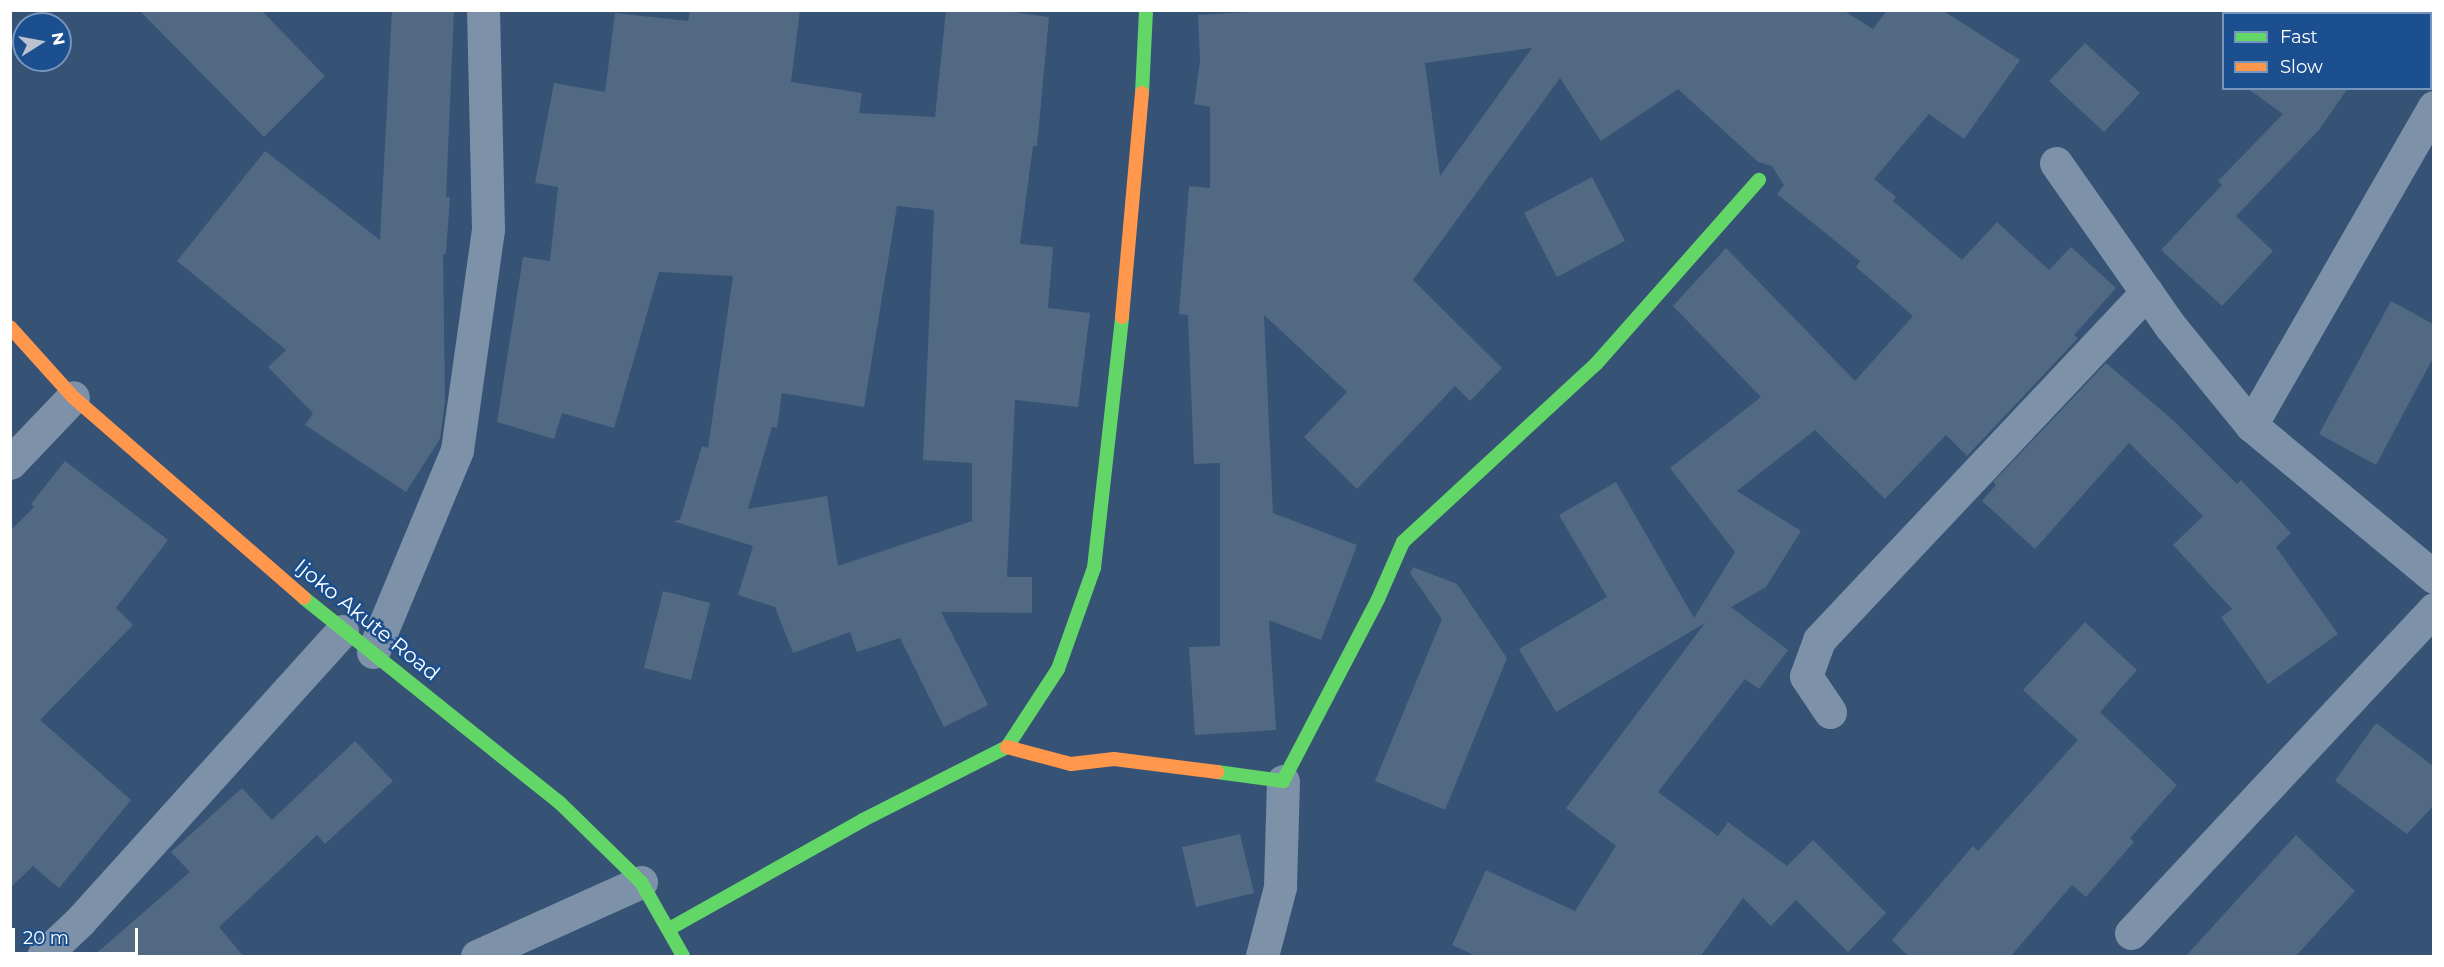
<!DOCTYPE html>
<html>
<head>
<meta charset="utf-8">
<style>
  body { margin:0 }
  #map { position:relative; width:2444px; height:967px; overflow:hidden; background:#365274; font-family:Montserrat,sans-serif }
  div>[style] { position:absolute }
  .building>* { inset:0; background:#526984 }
  .street>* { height:33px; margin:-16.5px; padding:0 16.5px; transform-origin:16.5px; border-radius:16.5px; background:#7d92a8 }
  .fast>* { height:14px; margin:-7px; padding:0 7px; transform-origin:7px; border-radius:7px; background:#63d668 }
  .slow>* { height:14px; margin:-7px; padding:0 7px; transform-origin:7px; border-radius:7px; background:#ff974d }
  span { translate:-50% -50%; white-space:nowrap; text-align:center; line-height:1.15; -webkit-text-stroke:5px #1b4f8f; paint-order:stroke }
  .street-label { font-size:21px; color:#fff }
  .frame { position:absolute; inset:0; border:12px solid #fff; pointer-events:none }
  .legend { position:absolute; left:2222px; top:12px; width:210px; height:78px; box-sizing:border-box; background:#1b4f8f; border:2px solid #7695bc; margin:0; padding:8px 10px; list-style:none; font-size:18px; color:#fff }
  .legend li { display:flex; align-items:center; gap:12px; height:30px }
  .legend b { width:30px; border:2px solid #7695bc }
  .north { position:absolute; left:12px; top:12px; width:60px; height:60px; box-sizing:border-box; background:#1b4f8f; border:2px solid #7695bc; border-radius:50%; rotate:79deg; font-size:16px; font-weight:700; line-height:24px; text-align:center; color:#fff }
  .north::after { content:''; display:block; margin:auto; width:21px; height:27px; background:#b9c2ce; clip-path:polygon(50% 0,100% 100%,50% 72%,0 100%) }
  .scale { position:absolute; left:12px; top:928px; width:126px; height:27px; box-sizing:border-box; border:3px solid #fff; border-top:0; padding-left:8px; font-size:18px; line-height:21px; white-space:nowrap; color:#fff; -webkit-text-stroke:4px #1b4f8f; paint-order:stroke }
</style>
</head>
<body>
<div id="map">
  <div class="building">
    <i style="clip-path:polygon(139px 10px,261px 10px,325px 76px,264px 137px)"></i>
    <i style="clip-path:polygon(392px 10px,454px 10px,446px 197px,450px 197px,446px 254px,443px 254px,445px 401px,440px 439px,406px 492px,305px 425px,313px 413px,268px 367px,286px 350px,177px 261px,265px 151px,380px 240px)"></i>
    <i style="clip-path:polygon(evenodd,690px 10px,800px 10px,791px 82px,862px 93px,859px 113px,935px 117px,946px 10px,998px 10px,1049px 17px,1037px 146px,1033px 146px,1020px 244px,1053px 247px,1048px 308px,1090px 313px,1078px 407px,1015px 400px,1007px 577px,1032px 577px,1032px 613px,941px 612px,988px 705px,944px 727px,900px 638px,857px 652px,850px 632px,793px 653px,775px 607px,738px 595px,753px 546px,673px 521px,680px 520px,702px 446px,708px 448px,733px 276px,659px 272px,614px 428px,562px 413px,554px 439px,497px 422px,523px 257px,550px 261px,558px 187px,535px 183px,554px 83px,605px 92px,615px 13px,688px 21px,690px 10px,897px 206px,934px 210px,923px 460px,972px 463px,972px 521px,838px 566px,827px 496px,748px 509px,772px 427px,777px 428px,782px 393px,864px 407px,897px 206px)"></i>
    <i style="clip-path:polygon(evenodd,1279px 10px,1843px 10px,1873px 29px,1887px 10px,1942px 10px,2020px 60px,1964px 139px,1929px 114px,1874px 179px,1896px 197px,1893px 201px,1962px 260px,1997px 222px,2049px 270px,2071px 247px,2116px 288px,2074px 335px,2078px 338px,1967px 456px,1946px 435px,1885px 499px,1815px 430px,1737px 491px,1801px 531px,1766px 587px,1731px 607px,1788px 650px,1759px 689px,1745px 679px,1658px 792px,1718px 836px,1728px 822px,1787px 866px,1813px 840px,1886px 913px,1848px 952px,1796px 900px,1771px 926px,1743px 898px,1700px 957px,1478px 957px,1452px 945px,1486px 870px,1575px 911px,1616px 846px,1566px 808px,1705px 623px,1556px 712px,1519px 649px,1607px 597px,1559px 515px,1616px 482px,1694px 618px,1735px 552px,1670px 468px,1761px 397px,1673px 306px,1726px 248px,1855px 381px,1913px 316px,1856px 267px,1860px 261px,1777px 194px,1784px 185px,1772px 166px,1758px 162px,1678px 89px,1601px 141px,1560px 78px,1413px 280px,1502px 368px,1470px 401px,1455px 386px,1357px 489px,1304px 437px,1347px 392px,1264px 315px,1273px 513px,1357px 545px,1321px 640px,1269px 620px,1276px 730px,1195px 735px,1189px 647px,1220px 646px,1220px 463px,1194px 464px,1188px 315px,1179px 314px,1189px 186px,1210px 188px,1210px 107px,1194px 104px,1200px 61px,1198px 15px,1279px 10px,1532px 48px,1440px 176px,1425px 63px,1532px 48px)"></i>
    <i style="clip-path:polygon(2085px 43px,2140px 93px,2104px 132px,2049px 81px)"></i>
    <i style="clip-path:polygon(2247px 88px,2348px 88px,2319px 130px,2236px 216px,2273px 251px,2222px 306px,2161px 250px,2222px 185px,2218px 181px,2283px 114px)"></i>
    <i style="clip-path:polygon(1592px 177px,1625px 241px,1557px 277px,1524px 213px)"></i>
    <i style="clip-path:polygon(2391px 301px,2433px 324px,2433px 358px,2376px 465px,2319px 434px)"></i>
    <i style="clip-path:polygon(2106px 363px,2174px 421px,2237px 484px,2241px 480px,2291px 533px,2276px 547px,2338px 634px,2268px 684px,2221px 617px,2232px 609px,2173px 545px,2203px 516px,2129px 443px,2035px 549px,1982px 501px,1996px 485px,1993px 482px)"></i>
    <i style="clip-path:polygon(65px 461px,168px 540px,116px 608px,133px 625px,40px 720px,131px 800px,59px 888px,33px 866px,10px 888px,10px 531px,34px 507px,31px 504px)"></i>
    <i style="clip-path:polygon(1413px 567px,1457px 584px,1507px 658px,1445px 810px,1375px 781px,1442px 619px,1410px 573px)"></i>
    <i style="clip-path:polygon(663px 591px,710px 603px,691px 680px,644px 668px)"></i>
    <i style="clip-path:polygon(2085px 622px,2137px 670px,2100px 712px,2177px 785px,2130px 838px,2134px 842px,2086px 897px,2072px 885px,2010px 957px,1909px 957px,1892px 940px,1973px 846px,1978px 851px,2078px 740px,2023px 690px)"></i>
    <i style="clip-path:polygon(2376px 723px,2433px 766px,2433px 806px,2407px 834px,2335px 781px)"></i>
    <i style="clip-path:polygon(355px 741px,393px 781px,325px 844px,317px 835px,219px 927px,244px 957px,92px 957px,190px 872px,171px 852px,242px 788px,272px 820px)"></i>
    <i style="clip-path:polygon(1240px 834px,1254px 893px,1196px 907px,1182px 847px)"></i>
    <i style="clip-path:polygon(2296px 835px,2355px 891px,2295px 957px,2185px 957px)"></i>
  </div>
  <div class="street">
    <i style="left:2056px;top:163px;width:200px;rotate:55deg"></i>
    <i style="left:2171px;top:327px;width:127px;rotate:50.8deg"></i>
    <i style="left:2251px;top:425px;width:238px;rotate:39.7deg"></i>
    <i style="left:2251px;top:425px;width:367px;rotate:-60.1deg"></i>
    <i style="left:10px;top:463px;width:91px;rotate:-46.3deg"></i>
    <i style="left:373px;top:652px;width:219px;rotate:-67.4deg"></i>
    <i style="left:457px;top:450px;width:223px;rotate:-82deg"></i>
    <i style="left:488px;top:229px;width:219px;rotate:-91.3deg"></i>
    <i style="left:1830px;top:712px;width:43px;rotate:-123.7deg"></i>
    <i style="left:1806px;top:676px;width:38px;rotate:-70deg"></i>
    <i style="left:1819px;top:640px;width:478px;rotate:-46.7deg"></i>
    <i style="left:2131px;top:933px;width:444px;rotate:-46.9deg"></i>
    <i style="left:43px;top:956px;width:51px;rotate:-43.4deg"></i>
    <i style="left:80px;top:921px;width:391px;rotate:-47.9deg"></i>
    <i style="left:477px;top:956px;width:180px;rotate:-24.3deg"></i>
    <i style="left:1262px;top:956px;width:71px;rotate:-75.4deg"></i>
    <i style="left:1280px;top:887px;width:106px;rotate:-88.4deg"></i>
  </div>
  <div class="fast">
    <i style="left:1142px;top:93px;width:83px;rotate:-87.2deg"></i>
    <i style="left:304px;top:598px;width:328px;rotate:38.7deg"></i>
    <i style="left:560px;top:803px;width:113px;rotate:44.3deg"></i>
    <i style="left:641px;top:882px;width:85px;rotate:60.4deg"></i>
    <i style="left:1217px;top:772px;width:67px;rotate:7.8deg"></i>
    <i style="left:1283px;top:781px;width:205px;rotate:-62.4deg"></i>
    <i style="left:1378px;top:599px;width:62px;rotate:-66.3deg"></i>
    <i style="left:1403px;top:542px;width:263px;rotate:-42.7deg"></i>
    <i style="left:1596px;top:364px;width:246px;rotate:-48.5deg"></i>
    <i style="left:669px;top:929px;width:223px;rotate:-29.3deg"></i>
    <i style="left:863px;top:820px;width:161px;rotate:-26.9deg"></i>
    <i style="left:1007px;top:747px;width:93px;rotate:-56.8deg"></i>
    <i style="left:1058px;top:669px;width:107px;rotate:-70.4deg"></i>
    <i style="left:1094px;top:568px;width:253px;rotate:-83.6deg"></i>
  </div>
  <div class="slow">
    <i style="left:1122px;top:317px;width:225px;rotate:-84.9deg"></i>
    <i style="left:10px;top:327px;width:94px;rotate:48deg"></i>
    <i style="left:73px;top:397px;width:306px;rotate:41deg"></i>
    <i style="left:1007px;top:747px;width:66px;rotate:14.9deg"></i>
    <i style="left:1071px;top:764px;width:43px;rotate:-6.6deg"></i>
    <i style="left:1114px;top:759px;width:104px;rotate:7.2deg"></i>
  </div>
  <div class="street-label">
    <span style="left:367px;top:620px;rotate:39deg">Ijoko Akute Road</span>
  </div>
  <div class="frame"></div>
  <ul class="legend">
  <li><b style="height:8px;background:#63d668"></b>Fast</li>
  <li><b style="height:8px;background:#ff974d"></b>Slow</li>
  </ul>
  <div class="north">N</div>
  <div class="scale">20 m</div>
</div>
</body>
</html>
